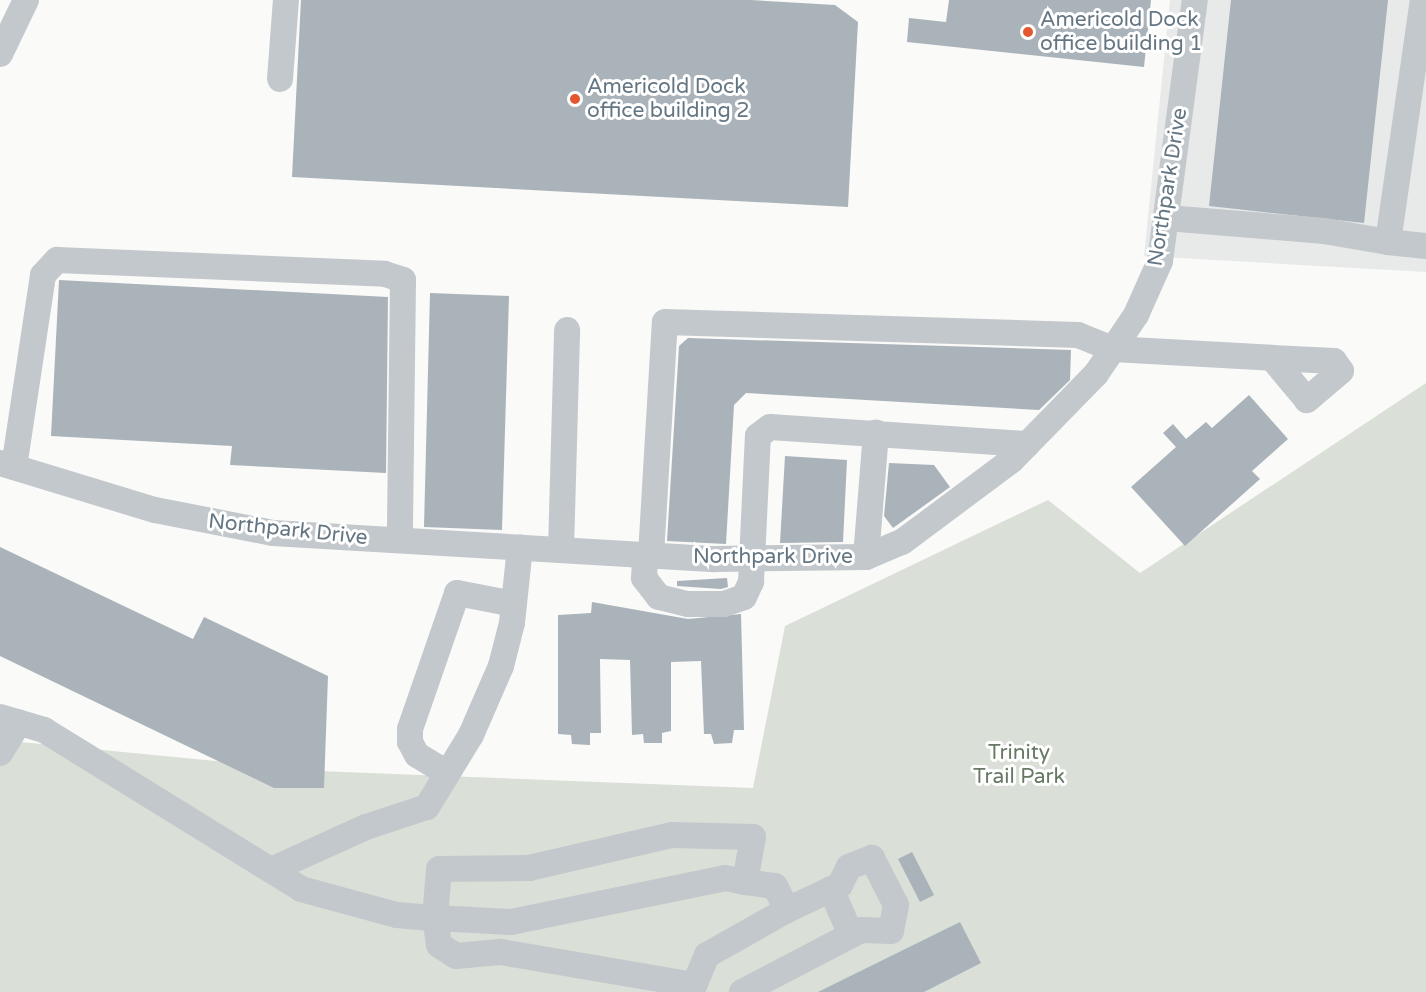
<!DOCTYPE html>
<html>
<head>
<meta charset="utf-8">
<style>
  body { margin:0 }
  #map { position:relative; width:1426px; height:992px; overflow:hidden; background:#fafaf8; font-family:"Varela Round",sans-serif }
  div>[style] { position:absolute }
  .built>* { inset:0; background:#e8e9e9 }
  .green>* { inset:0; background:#dadfd7 }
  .building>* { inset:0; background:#aab3b9 }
  .minor>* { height:26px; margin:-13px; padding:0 13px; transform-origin:13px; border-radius:13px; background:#c3c8cc }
  .dots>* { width:16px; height:16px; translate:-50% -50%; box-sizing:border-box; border:3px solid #fff; border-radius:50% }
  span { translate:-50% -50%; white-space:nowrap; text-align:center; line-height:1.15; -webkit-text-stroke:6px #fff; paint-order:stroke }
  .poi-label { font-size:21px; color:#657683 }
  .left { translate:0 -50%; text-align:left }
  .street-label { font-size:21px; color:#657683 }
  .park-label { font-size:21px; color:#687a64 }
</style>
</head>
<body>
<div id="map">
  <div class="built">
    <i style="clip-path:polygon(1170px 0,1426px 0,1426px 272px,1144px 256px)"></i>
  </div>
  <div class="green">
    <i style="clip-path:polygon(1426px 383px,1426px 992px,0 992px,0 740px,318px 771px,753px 788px,785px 626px,1048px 500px,1140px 573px)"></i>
  </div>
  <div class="building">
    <i style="clip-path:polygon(301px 0,751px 0,835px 5px,858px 22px,848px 207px,292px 177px)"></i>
    <i style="clip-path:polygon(949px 0,1151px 0,1144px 67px,907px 42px,909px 18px,946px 22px)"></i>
    <i style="clip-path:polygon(1231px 0,1388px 0,1364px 223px,1209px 206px)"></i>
    <i style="clip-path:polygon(59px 280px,388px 297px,386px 473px,230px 465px,232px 446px,51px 436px)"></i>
    <i style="clip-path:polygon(430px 293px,509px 296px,502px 530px,424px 527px)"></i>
    <i style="clip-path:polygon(688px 338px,1071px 350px,1070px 380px,1039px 410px,746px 393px,734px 405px,726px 544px,667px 541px,679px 346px)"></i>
    <i style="clip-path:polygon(1249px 395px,1288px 439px,1252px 471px,1260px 479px,1185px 546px,1131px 487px,1176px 447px,1163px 433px,1173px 424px,1186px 439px,1206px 422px,1212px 428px)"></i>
    <i style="clip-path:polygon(785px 456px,847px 460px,843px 542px,780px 543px)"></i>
    <i style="clip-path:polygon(889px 463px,934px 465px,950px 487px,893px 528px,884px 516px)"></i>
    <i style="clip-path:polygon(0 547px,193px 639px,204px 617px,328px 676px,324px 788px,274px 788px,0 656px)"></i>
    <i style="clip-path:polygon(727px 578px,728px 587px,721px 589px,677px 586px,677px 581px)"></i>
    <i style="clip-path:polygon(592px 602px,688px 619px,741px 614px,744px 730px,734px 730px,732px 743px,714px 744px,711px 734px,704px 734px,701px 661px,671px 662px,671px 731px,662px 733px,662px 743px,644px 743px,643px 734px,632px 735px,630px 660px,600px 659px,601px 733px,590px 733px,590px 745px,572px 744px,571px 735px,558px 734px,558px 615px,591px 613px)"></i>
    <i style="clip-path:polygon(912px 852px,934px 895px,920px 902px,898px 859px)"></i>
    <i style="clip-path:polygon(960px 922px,981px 963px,924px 992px,818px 992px)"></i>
  </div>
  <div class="minor">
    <i style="left:0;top:54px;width:60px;rotate:-64.3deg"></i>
    <i style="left:280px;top:79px;width:79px;rotate:-85.7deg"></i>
    <i style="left:1167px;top:218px;width:158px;rotate:4.7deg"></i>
    <i style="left:1324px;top:231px;width:65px;rotate:9.8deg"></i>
    <i style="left:1388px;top:242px;width:245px;rotate:-81.8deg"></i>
    <i style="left:1388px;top:242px;width:38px;rotate:6deg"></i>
    <i style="left:0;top:463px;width:162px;rotate:16.9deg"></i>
    <i style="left:155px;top:510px;width:120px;rotate:11deg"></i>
    <i style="left:273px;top:533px;width:443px;rotate:3.4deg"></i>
    <i style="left:715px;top:559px;width:151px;rotate:-0.8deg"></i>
    <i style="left:866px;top:557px;width:39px;rotate:-23deg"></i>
    <i style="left:902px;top:542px;width:137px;rotate:-36.7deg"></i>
    <i style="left:1012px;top:460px;width:120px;rotate:-45.7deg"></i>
    <i style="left:1096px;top:374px;width:71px;rotate:-55.9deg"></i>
    <i style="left:1136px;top:315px;width:59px;rotate:-66deg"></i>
    <i style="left:1160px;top:261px;width:263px;rotate:-82.4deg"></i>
    <i style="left:14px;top:467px;width:194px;rotate:-81.4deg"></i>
    <i style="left:43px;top:275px;width:21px;rotate:-47deg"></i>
    <i style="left:57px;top:260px;width:328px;rotate:2.4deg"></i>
    <i style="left:385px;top:274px;width:19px;rotate:18deg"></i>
    <i style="left:403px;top:280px;width:260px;rotate:90.7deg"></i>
    <i style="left:561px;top:550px;width:220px;rotate:-88.4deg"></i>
    <i style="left:645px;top:555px;width:23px;rotate:92deg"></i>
    <i style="left:644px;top:578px;width:24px;rotate:52deg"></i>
    <i style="left:659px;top:597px;width:30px;rotate:14deg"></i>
    <i style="left:688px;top:604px;width:36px"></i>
    <i style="left:724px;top:604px;width:21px;rotate:-19deg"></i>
    <i style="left:744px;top:597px;width:17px;rotate:-65deg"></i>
    <i style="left:751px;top:582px;width:146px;rotate:-87.3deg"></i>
    <i style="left:758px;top:436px;width:15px;rotate:-37deg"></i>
    <i style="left:770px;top:427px;width:258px;rotate:3.8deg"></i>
    <i style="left:651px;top:555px;width:233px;rotate:-86.6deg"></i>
    <i style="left:665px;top:322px;width:413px;rotate:1.8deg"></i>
    <i style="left:1078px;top:335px;width:38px;rotate:22deg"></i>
    <i style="left:1113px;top:349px;width:159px;rotate:3.2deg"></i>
    <i style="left:1272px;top:358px;width:62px;rotate:2.8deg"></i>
    <i style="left:1334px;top:361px;width:12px;rotate:55deg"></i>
    <i style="left:1341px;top:371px;width:45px;rotate:139.5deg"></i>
    <i style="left:1307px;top:400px;width:55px;rotate:-129.8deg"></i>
    <i style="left:866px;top:557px;width:125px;rotate:-85.4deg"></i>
    <i style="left:0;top:717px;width:46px;rotate:16.5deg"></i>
    <i style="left:44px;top:730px;width:302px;rotate:31.7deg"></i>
    <i style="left:301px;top:889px;width:99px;rotate:15.2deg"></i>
    <i style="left:397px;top:915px;width:38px;rotate:5deg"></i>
    <i style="left:435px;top:918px;width:76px;rotate:3deg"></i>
    <i style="left:511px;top:922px;width:218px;rotate:-11.6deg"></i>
    <i style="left:725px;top:878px;width:20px;rotate:11deg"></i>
    <i style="left:745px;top:882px;width:30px;rotate:8deg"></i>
    <i style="left:775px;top:886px;width:27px;rotate:63deg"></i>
    <i style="left:787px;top:910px;width:92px;rotate:150.6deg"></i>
    <i style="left:707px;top:955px;width:33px;rotate:113deg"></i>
    <i style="left:694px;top:985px;width:197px;rotate:-170.3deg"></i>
    <i style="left:500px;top:952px;width:44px;rotate:174.8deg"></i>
    <i style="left:456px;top:956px;width:20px;rotate:-147deg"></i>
    <i style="left:439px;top:945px;width:27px;rotate:-98deg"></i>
    <i style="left:435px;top:918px;width:49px;rotate:-85.3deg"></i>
    <i style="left:439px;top:869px;width:90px;rotate:-0.6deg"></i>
    <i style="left:529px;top:868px;width:147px;rotate:-13deg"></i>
    <i style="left:672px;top:835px;width:81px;rotate:1.4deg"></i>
    <i style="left:753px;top:837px;width:46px;rotate:100.1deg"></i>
    <i style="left:0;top:753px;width:36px;rotate:-58deg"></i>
    <i style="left:447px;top:773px;width:35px;rotate:-149deg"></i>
    <i style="left:417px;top:755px;width:15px;rotate:-118deg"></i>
    <i style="left:410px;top:742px;width:13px;rotate:-90deg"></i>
    <i style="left:410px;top:729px;width:144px;rotate:-70.9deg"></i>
    <i style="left:457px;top:593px;width:58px;rotate:10.9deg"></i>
    <i style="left:271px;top:870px;width:104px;rotate:-24.4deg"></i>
    <i style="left:366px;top:827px;width:64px;rotate:-18.2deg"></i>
    <i style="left:427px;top:807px;width:84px;rotate:-58.6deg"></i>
    <i style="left:471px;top:735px;width:75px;rotate:-66.5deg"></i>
    <i style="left:501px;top:666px;width:44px;rotate:-75.7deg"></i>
    <i style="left:512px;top:623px;width:76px;rotate:-84deg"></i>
    <i style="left:831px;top:889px;width:50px;rotate:66.5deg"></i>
    <i style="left:742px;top:992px;width:134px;rotate:-27.5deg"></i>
    <i style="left:861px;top:930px;width:30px;rotate:2deg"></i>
    <i style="left:891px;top:931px;width:26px;rotate:-79deg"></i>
    <i style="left:896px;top:905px;width:53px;rotate:-117.1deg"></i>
    <i style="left:872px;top:858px;width:25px;rotate:159deg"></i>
    <i style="left:849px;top:867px;width:20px;rotate:117deg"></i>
    <i style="left:840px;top:885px;width:59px;rotate:154.7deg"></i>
  </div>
  <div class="dots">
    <i style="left:1028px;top:32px;background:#e4572e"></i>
    <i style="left:575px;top:99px;background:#e4572e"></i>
  </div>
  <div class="poi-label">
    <span class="left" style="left:1040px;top:32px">Americold Dock<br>office building 1</span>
    <span class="left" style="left:587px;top:99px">Americold Dock<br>office building 2</span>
  </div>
  <div class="street-label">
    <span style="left:1168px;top:187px;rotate:-81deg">Northpark Drive</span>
    <span style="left:288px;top:530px;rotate:6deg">Northpark Drive</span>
    <span style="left:773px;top:557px">Northpark Drive</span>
  </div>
  <div class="park-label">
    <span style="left:1019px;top:765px">Trinity<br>Trail Park</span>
  </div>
</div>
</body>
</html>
